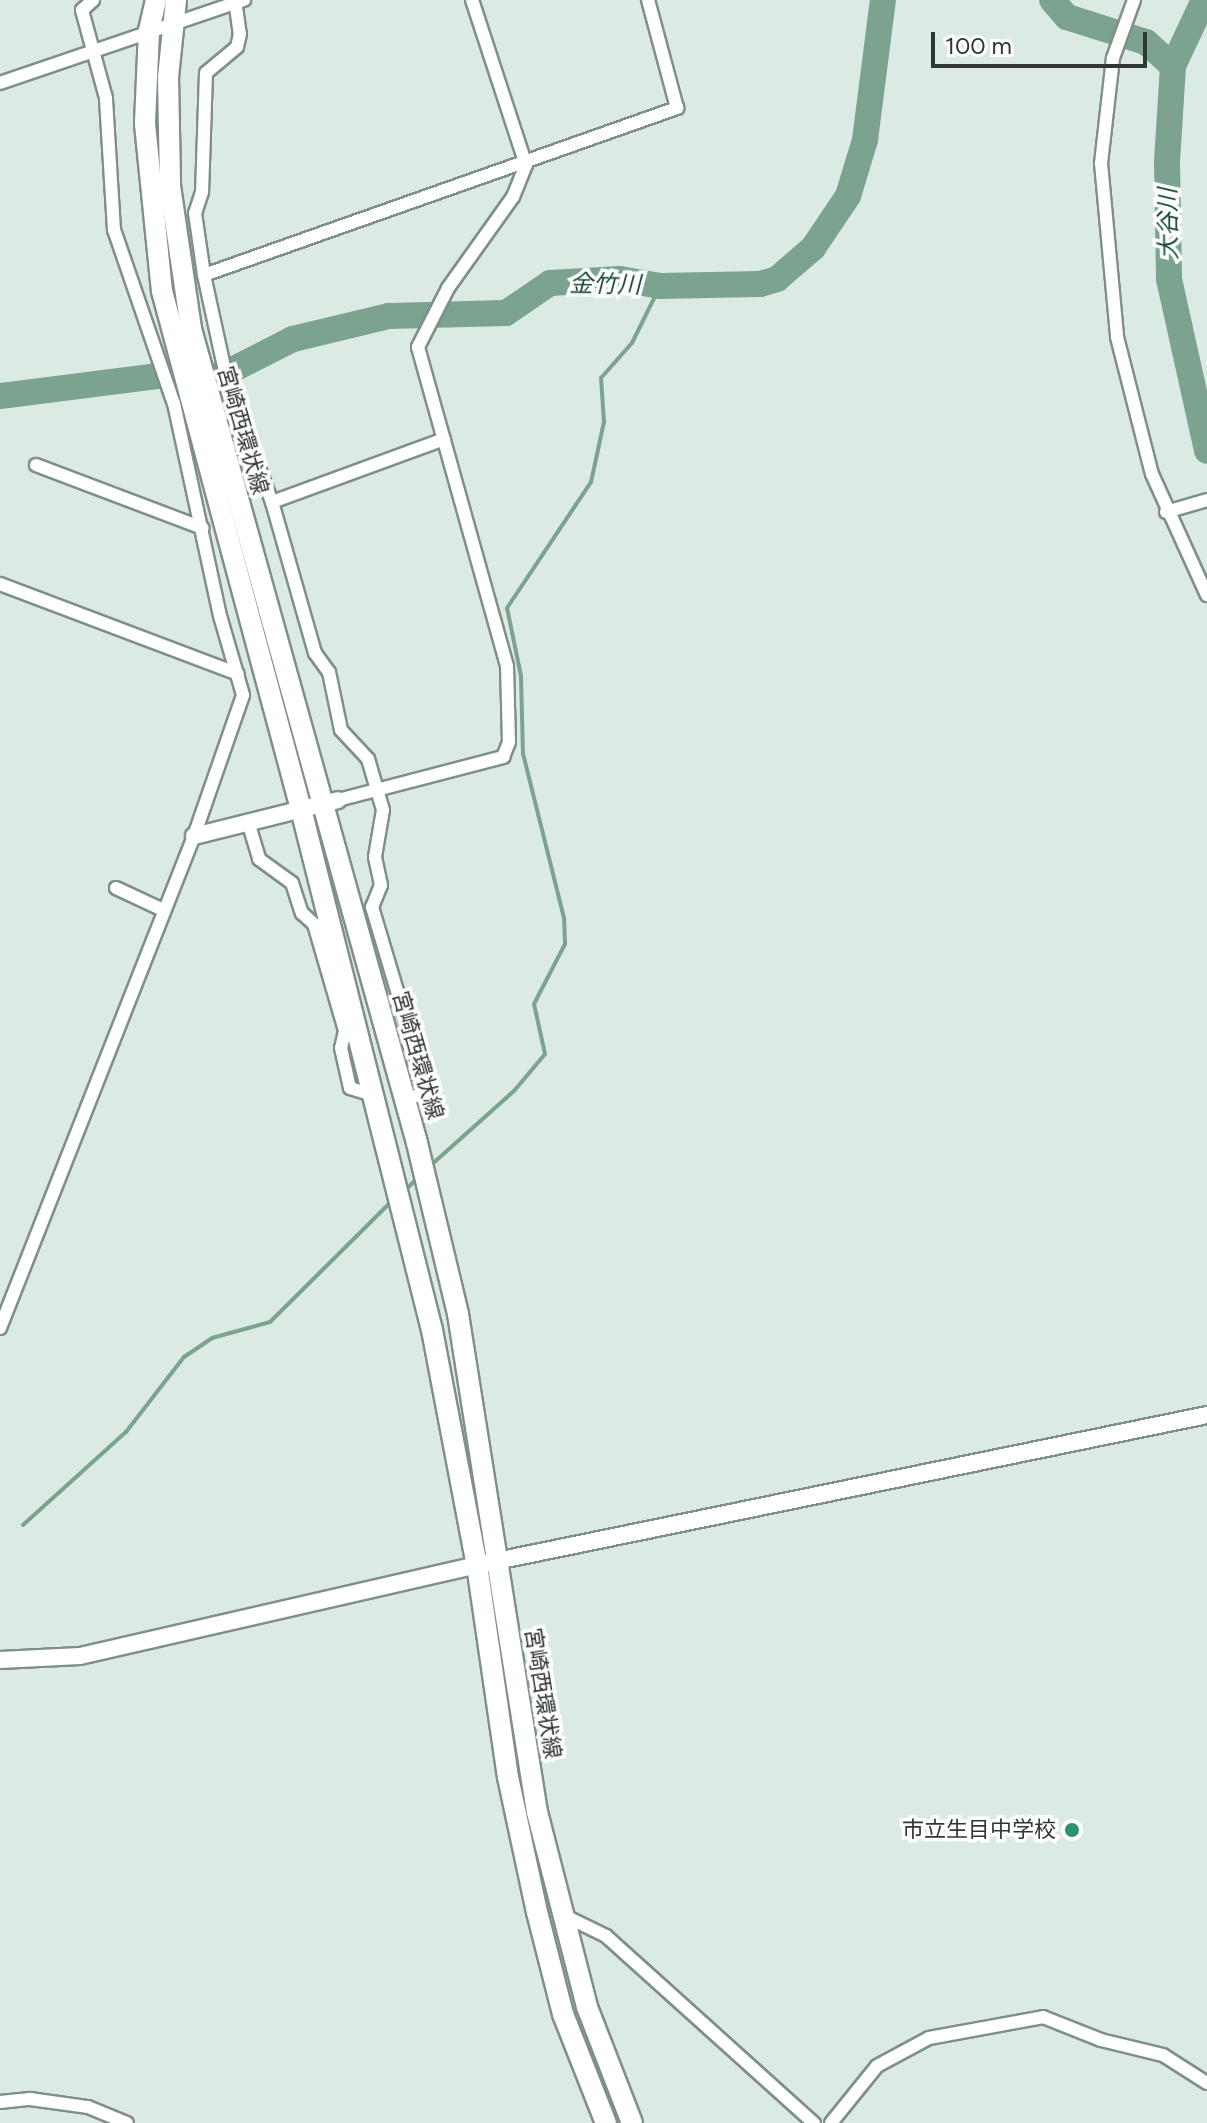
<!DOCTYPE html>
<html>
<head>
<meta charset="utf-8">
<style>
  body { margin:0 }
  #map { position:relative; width:1207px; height:2123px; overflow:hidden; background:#dbebe3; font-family:Figtree,"Noto Sans JP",sans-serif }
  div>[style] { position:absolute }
  .stream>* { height:4px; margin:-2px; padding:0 2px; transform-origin:2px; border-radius:2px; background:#7ba390 }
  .river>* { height:26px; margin:-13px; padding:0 13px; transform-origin:13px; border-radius:13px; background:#7ba390 }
  .roads { filter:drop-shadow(2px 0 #808f87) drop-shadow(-2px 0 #808f87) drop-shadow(0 2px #808f87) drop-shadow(0 -2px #808f87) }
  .minor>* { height:12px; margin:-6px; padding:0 6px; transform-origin:6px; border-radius:6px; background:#fff }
  .tertiary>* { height:16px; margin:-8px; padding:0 8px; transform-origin:8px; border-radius:8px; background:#fff }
  .primary>* { height:20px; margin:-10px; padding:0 10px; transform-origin:10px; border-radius:10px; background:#fff }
  .dots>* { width:22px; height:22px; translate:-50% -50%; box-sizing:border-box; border:4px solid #fff; border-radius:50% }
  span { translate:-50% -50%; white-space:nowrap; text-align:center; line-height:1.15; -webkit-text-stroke:7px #fff; paint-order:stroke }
  .street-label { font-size:22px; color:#303633 }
  .poi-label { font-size:22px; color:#303633 }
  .right { translate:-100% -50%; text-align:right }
  .water-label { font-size:24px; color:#174b37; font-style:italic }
  .scale { position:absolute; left:931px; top:32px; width:216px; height:36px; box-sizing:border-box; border:4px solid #303633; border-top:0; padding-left:10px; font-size:24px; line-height:28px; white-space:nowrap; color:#303633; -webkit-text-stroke:6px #fff; paint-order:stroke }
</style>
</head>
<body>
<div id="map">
  <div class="stream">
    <i style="left:430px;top:1166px;width:113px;rotate:-41.8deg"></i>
    <i style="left:514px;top:1091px;width:48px;rotate:-50deg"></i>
    <i style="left:545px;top:1054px;width:51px;rotate:-102.4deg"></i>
    <i style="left:534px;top:1004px;width:68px;rotate:-62.7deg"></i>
    <i style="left:565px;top:944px;width:26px;rotate:-92deg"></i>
    <i style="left:564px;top:918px;width:169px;rotate:-104deg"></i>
    <i style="left:523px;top:754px;width:78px;rotate:-91.5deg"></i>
    <i style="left:521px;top:676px;width:69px;rotate:-101.6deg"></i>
    <i style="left:507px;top:608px;width:151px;rotate:-56.3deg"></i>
    <i style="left:591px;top:482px;width:61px;rotate:-77.8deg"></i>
    <i style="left:604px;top:422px;width:44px;rotate:-93.9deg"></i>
    <i style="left:601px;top:378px;width:47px;rotate:-48.5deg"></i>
    <i style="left:632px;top:343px;width:64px;rotate:-63.8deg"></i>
    <i style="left:404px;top:1191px;width:19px;rotate:-43deg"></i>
    <i style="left:23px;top:1525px;width:139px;rotate:-42.1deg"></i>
    <i style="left:126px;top:1432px;width:95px;rotate:-52.3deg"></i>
    <i style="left:184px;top:1357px;width:34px;rotate:-34deg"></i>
    <i style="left:212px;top:1338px;width:60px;rotate:-15.4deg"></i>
    <i style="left:270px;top:1322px;width:170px;rotate:-44.8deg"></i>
  </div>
  <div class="river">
    <i style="left:1052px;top:0;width:23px;rotate:49deg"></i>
    <i style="left:1067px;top:17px;width:83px;rotate:17.6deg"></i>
    <i style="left:1146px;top:42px;width:36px;rotate:42deg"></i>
    <i style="left:1204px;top:0;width:73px;rotate:115.2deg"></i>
    <i style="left:1173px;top:66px;width:96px;rotate:93.6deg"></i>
    <i style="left:1167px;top:162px;width:117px;rotate:89deg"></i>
    <i style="left:1169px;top:279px;width:176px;rotate:77.5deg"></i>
    <i style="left:0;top:396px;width:160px;rotate:-7.2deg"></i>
    <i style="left:159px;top:376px;width:61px"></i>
    <i style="left:220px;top:376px;width:82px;rotate:-26.9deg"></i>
    <i style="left:293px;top:339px;width:99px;rotate:-13.5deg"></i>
    <i style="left:389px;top:316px;width:117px;rotate:-1.5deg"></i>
    <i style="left:506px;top:313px;width:53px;rotate:-34.3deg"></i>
    <i style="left:550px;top:283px;width:70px;rotate:-3.3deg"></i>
    <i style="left:620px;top:279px;width:41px;rotate:9.9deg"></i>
    <i style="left:660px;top:286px;width:100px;rotate:-1.1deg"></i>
    <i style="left:760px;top:284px;width:18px;rotate:-16deg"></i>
    <i style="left:777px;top:279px;width:48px;rotate:-40.7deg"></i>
    <i style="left:813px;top:248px;width:63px;rotate:-56.1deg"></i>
    <i style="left:848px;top:196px;width:59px;rotate:-73.1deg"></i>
    <i style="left:865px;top:140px;width:141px;rotate:-82.7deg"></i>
  </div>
  <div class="roads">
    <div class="minor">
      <i style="left:235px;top:0;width:34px;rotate:82deg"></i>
      <i style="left:240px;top:34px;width:13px;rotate:103deg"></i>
      <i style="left:237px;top:47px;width:40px;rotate:140deg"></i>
      <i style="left:206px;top:73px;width:119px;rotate:91.9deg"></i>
      <i style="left:202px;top:192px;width:22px;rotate:108deg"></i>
      <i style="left:195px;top:213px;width:63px;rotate:81.7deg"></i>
      <i style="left:204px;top:275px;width:118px;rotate:77.7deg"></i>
      <i style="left:229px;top:390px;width:120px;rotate:69deg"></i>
      <i style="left:272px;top:502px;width:157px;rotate:74.1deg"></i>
      <i style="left:315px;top:653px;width:24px;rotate:54deg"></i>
      <i style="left:329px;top:672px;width:59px;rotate:78.3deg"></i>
      <i style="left:341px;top:730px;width:40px;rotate:47deg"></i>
      <i style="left:368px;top:759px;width:53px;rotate:73.6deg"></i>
      <i style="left:383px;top:810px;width:48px;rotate:99.7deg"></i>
      <i style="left:375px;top:857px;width:29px;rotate:78deg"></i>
      <i style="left:381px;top:885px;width:24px;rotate:112deg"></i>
      <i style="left:372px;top:907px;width:186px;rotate:73.4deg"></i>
      <i style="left:425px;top:1085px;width:12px;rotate:121deg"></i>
      <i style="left:419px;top:1095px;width:15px;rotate:164deg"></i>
      <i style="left:1134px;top:0;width:62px;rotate:109.9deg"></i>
      <i style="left:1113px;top:58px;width:106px;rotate:96.5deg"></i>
      <i style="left:1101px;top:163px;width:175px;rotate:84.7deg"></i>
      <i style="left:1117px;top:337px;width:141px;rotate:75.7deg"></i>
      <i style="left:1152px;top:474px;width:133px;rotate:65.6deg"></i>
      <i style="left:0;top:83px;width:258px;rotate:-18.8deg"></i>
      <i style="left:204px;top:275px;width:502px;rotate:-19.45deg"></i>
      <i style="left:677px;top:108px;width:112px;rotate:-105deg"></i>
      <i style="left:36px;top:465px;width:178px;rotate:20.7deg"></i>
      <i style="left:272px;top:502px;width:183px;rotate:-20.1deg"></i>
      <i style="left:1166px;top:512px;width:43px;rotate:-16.3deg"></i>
      <i style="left:0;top:584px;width:254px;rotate:20.7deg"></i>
      <i style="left:338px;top:800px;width:171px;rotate:-14.6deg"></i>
      <i style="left:503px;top:757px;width:16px;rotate:-68deg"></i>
      <i style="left:509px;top:742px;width:76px;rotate:-91.5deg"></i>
      <i style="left:507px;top:666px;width:331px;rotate:-105.6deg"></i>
      <i style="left:418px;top:347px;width:66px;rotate:-63deg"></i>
      <i style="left:448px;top:288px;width:112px;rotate:-54.5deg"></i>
      <i style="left:513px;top:197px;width:35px;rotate:-68deg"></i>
      <i style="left:526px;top:165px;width:174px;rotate:-108.1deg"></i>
      <i style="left:248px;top:822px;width:39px;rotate:73deg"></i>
      <i style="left:259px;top:859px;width:41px;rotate:36deg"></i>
      <i style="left:292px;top:883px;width:32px;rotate:72deg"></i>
      <i style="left:302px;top:913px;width:16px;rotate:43deg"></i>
      <i style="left:314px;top:924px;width:111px;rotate:73.8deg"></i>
      <i style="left:345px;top:1031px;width:17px;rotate:103deg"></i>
      <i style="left:341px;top:1048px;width:41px;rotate:77.3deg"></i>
      <i style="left:350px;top:1088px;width:24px;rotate:17deg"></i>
      <i style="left:116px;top:888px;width:52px;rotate:25.1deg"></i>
      <i style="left:0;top:1328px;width:529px;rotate:-68.48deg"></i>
      <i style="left:194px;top:836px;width:149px;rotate:-70.8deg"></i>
      <i style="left:243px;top:695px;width:82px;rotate:-106.2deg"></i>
      <i style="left:220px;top:616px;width:217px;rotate:-102.2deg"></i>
      <i style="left:174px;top:404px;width:184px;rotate:-109deg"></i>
      <i style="left:114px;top:230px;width:132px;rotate:-93.5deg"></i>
      <i style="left:106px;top:98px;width:91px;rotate:-105.3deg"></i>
      <i style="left:82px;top:10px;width:15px;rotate:-42deg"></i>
      <i style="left:563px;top:1915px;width:48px;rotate:26deg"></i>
      <i style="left:606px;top:1936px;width:280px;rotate:42deg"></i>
      <i style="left:0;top:2102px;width:30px;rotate:-6deg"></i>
      <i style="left:30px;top:2099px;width:59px;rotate:7.9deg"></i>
      <i style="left:88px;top:2107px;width:42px;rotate:22.3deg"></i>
      <i style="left:831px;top:2123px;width:73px;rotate:-51.1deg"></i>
      <i style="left:877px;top:2066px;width:59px;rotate:-28.3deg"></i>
      <i style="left:929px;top:2038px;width:116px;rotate:-10.4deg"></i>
      <i style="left:1043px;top:2017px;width:62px;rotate:21.6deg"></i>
      <i style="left:1101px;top:2040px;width:64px;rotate:13.6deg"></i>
      <i style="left:1163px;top:2055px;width:52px;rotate:32.5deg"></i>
    </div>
    <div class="tertiary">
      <i style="left:194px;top:836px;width:148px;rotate:-14deg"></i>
      <i style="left:0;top:1660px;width:80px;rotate:-2.9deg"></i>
      <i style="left:80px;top:1656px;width:407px;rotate:-12.9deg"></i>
      <i style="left:477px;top:1565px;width:745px;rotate:-11.61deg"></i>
    </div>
    <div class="primary">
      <i style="left:156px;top:0;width:32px;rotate:103deg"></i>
      <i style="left:149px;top:31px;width:93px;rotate:92.5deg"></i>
      <i style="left:145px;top:124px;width:168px;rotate:84.2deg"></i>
      <i style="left:162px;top:291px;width:536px;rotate:74.98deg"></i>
      <i style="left:301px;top:809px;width:537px;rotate:75.89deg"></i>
      <i style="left:432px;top:1330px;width:239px;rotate:79.2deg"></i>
      <i style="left:477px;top:1565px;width:214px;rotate:81.7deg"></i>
      <i style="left:508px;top:1777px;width:138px;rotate:77.9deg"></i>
      <i style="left:537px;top:1912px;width:105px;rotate:75.7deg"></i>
      <i style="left:563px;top:2014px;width:117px;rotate:68.5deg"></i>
      <i style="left:176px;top:0;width:77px;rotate:95.9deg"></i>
      <i style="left:168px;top:77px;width:109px;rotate:88.9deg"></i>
      <i style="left:170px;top:186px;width:145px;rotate:81.6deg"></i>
      <i style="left:191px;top:329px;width:845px;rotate:74.48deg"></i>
      <i style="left:417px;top:1143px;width:176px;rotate:76.5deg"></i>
      <i style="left:458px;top:1314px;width:504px;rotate:80.99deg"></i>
      <i style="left:537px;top:1812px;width:201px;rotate:75.6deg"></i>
      <i style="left:587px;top:2007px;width:124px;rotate:68.8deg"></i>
    </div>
  </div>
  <div class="dots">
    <i style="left:1072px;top:1830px;background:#2e916b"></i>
  </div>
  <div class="street-label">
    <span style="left:243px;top:430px;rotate:74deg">宮崎西環状線</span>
    <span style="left:418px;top:1055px;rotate:74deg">宮崎西環状線</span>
    <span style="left:543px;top:1693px;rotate:81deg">宮崎西環状線</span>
  </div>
  <div class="poi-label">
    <span class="right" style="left:1056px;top:1830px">市立生目中学校</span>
  </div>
  <div class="water-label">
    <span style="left:1168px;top:224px;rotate:-91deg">大谷川</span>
    <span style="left:605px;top:284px;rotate:1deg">金竹川</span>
  </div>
  <div class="scale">100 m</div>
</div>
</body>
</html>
